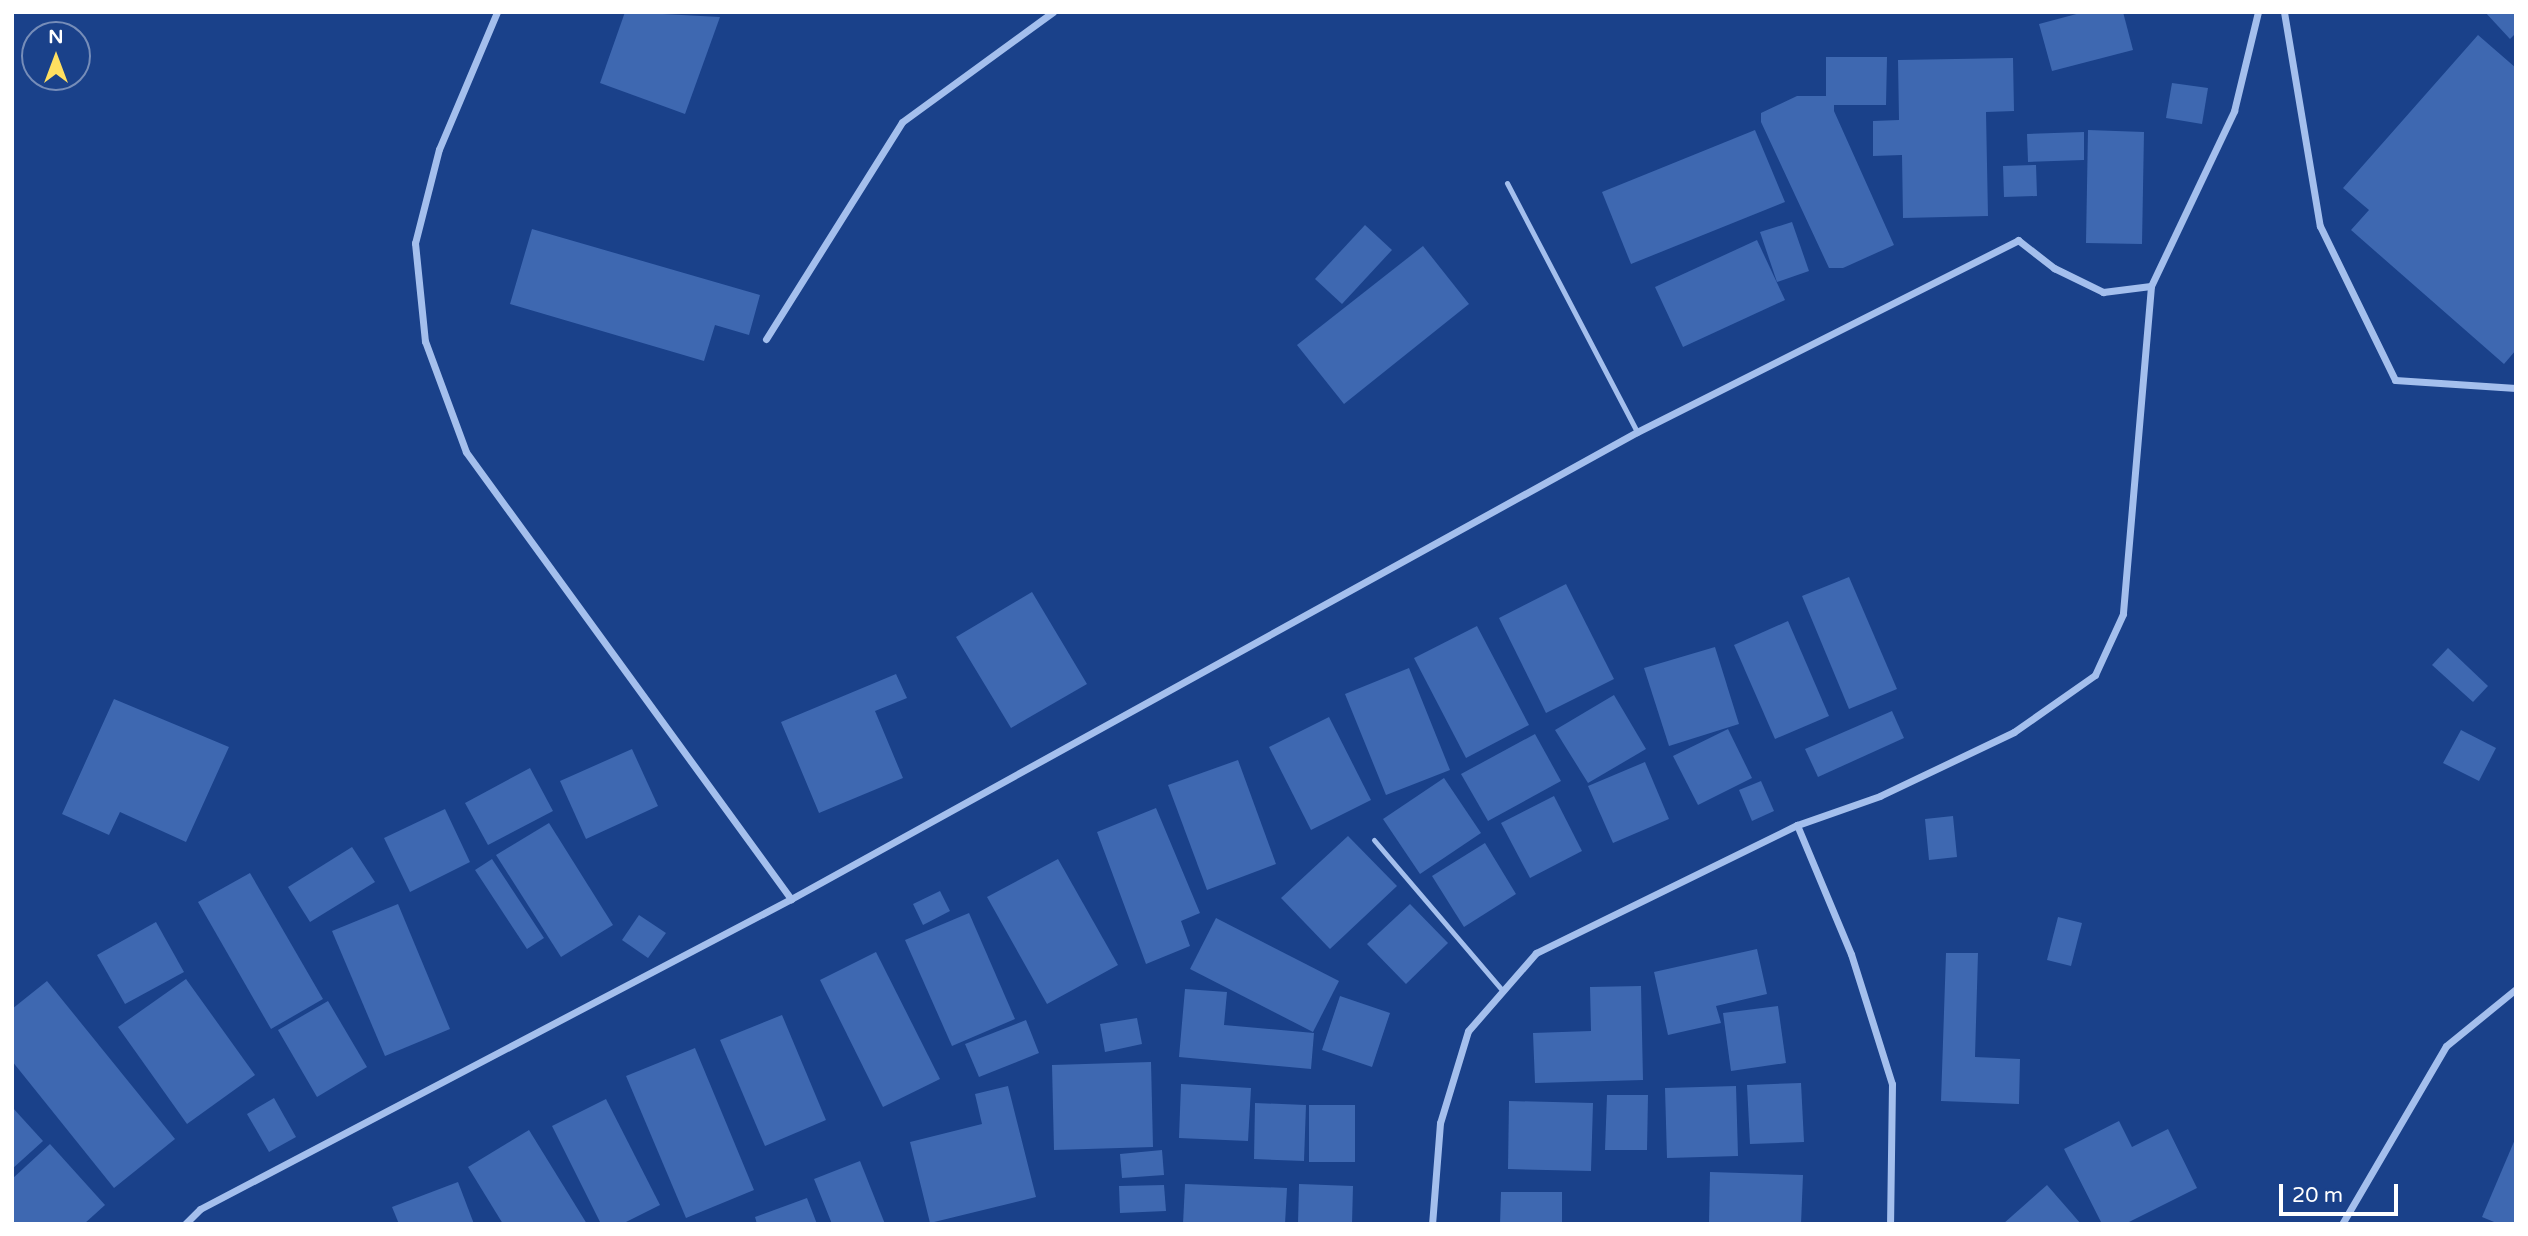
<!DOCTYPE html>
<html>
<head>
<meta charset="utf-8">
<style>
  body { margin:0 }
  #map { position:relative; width:2528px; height:1236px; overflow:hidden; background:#1a418a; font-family:"Varela Round",sans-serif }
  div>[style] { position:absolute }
  .building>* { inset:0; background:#3e68b1 }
  .lane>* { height:5px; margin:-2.5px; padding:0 2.5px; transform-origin:2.5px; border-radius:2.5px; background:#a4bfed }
  .street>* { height:7px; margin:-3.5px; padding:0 3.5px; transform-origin:3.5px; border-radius:3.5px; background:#a4bfed }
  span { translate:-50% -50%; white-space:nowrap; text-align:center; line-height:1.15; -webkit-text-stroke:5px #1a418a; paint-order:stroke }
  .frame { position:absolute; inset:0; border:14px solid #fff; pointer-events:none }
  .north { position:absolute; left:21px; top:21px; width:70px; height:70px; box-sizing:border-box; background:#1a418a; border:2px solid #768db9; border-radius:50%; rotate:0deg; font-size:19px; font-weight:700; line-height:28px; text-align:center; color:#fff }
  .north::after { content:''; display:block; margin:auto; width:24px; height:32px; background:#ffdf60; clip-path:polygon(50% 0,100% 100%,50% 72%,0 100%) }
  .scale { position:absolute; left:2279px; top:1184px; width:119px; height:32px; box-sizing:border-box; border:4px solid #fff; border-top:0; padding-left:9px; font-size:21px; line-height:24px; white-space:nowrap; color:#fff; -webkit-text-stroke:5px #1a418a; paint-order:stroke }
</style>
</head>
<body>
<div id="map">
  <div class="building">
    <i style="clip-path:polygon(625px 12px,720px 17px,685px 114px,600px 83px)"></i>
    <i style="clip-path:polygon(2084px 12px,2123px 12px,2133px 50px,2052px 71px,2039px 24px)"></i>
    <i style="clip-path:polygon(2485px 12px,2516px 12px,2516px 33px,2510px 39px)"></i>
    <i style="clip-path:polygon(2478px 35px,2516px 68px,2516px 350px,2504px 364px,2351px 230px,2369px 210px,2343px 188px)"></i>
    <i style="clip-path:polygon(1826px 57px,1887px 57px,1886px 105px,1834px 105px,1834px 111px,1894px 245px,1843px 268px,1829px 268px,1761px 122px,1761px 113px,1797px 96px,1826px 96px)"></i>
    <i style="clip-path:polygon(2013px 58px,2014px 111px,1986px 112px,1988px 216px,1903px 218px,1902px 155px,1873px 156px,1873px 121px,1899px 120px,1898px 60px)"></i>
    <i style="clip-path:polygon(2172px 83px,2208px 88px,2202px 124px,2166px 118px)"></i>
    <i style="clip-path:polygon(1755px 130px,1785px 202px,1631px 264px,1602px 192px)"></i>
    <i style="clip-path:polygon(2088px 130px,2144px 132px,2142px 244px,2086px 243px)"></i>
    <i style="clip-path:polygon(2084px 132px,2084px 160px,2028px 162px,2027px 134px)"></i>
    <i style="clip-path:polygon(2036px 165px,2037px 196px,2004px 197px,2003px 166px)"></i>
    <i style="clip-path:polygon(1792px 222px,1809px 271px,1777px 282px,1760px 232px)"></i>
    <i style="clip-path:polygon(1365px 225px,1392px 250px,1342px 304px,1315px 279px)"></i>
    <i style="clip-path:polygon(532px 229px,760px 295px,749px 335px,715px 325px,704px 361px,510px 304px)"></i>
    <i style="clip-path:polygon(1757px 240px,1785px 300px,1683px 347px,1655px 287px)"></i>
    <i style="clip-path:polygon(1423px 246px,1469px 304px,1344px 404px,1297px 345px)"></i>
    <i style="clip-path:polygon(1849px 577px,1897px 689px,1849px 709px,1802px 596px)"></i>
    <i style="clip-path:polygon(1566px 584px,1614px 679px,1546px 713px,1499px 618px)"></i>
    <i style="clip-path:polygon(1032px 592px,1087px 684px,1011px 728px,956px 637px)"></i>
    <i style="clip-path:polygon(1788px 621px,1829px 716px,1775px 739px,1734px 645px)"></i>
    <i style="clip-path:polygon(1477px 626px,1529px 725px,1466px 758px,1414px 658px)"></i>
    <i style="clip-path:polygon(1715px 647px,1739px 724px,1669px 746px,1644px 668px)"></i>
    <i style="clip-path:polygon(2448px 648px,2488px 686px,2473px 702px,2432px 665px)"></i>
    <i style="clip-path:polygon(1409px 668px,1450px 770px,1386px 795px,1345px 694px)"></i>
    <i style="clip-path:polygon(896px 674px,907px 698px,875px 711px,903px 778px,819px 813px,781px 722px)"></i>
    <i style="clip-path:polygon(1614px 695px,1646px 749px,1588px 783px,1555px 730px)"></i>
    <i style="clip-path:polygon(114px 699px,229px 747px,186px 842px,120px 812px,109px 835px,62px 814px)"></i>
    <i style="clip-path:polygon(1892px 711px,1904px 738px,1818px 777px,1805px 749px)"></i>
    <i style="clip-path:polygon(1329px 717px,1371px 800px,1311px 830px,1269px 747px)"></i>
    <i style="clip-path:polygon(1728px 729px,1752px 778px,1698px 805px,1673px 756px)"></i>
    <i style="clip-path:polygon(2461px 730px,2496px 748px,2479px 781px,2443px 763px)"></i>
    <i style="clip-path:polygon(1535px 734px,1561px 781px,1488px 821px,1461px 774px)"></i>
    <i style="clip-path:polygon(632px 749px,658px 806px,586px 839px,560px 781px)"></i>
    <i style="clip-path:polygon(1238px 760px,1276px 864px,1207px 890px,1168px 785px)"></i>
    <i style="clip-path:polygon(1645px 762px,1669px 819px,1613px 843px,1588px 786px)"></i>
    <i style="clip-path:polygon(530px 768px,553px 811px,488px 845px,465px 803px)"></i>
    <i style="clip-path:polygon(1444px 778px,1481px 833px,1420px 874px,1383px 819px)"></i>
    <i style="clip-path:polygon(1761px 781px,1774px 811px,1752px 821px,1739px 790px)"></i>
    <i style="clip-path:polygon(1554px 796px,1582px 851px,1530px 878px,1501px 823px)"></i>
    <i style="clip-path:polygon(1156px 808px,1200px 913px,1181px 921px,1190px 946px,1146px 964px,1097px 832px)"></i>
    <i style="clip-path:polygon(445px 809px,470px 862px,410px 892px,384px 838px)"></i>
    <i style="clip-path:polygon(1953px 816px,1957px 857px,1929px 860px,1925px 819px)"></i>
    <i style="clip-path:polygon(549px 823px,613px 925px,561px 957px,496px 855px)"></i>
    <i style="clip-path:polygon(1348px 836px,1397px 886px,1330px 949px,1281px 898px)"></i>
    <i style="clip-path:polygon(1485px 843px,1516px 894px,1464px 927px,1432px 876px)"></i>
    <i style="clip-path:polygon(352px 847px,375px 882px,310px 922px,288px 887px)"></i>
    <i style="clip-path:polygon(492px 859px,544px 938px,527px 949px,475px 870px)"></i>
    <i style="clip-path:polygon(1058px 859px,1118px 965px,1047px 1004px,987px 897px)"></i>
    <i style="clip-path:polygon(250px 873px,323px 999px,271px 1029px,198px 902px)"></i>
    <i style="clip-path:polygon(940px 891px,950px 911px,923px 925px,913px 904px)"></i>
    <i style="clip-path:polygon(398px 904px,450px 1029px,385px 1056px,332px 931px)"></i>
    <i style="clip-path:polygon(1410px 904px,1448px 943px,1406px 984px,1367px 944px)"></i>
    <i style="clip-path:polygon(969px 913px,1015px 1019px,952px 1046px,905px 940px)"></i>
    <i style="clip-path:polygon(639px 915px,666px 933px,648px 958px,622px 940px)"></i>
    <i style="clip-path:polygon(2058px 917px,2082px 923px,2071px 966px,2047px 960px)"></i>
    <i style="clip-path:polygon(1216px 918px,1339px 981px,1313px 1032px,1190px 969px)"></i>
    <i style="clip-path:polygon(156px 922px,184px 972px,125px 1004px,97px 955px)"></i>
    <i style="clip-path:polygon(1757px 949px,1767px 994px,1716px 1006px,1721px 1023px,1668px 1035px,1654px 972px)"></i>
    <i style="clip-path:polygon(876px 952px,940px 1079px,883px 1107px,820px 980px)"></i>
    <i style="clip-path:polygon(1946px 953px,1978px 953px,1975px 1057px,2020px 1059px,2019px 1104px,1941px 1101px)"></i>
    <i style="clip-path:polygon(186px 979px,255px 1075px,187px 1124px,118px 1027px)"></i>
    <i style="clip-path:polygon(47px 981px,175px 1139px,114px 1188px,12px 1061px,12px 1009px)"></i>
    <i style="clip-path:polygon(1641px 986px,1643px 1080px,1535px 1083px,1533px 1033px,1591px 1031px,1590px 987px)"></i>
    <i style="clip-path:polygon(1185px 989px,1227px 992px,1224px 1025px,1314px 1033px,1311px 1069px,1179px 1057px)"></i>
    <i style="clip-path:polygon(1340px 996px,1390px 1013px,1372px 1067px,1322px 1050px)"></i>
    <i style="clip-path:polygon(328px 1001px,367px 1067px,317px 1097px,278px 1030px)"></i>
    <i style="clip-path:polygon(1778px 1006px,1786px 1063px,1731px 1071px,1723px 1013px)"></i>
    <i style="clip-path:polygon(782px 1015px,826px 1120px,765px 1146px,720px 1040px)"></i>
    <i style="clip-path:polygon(1137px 1018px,1142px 1044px,1105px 1052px,1100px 1024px)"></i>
    <i style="clip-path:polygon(1026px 1020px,1039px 1053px,979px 1077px,965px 1044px)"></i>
    <i style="clip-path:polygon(695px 1048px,754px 1190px,686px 1218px,626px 1076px)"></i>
    <i style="clip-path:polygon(1151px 1062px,1153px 1147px,1054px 1150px,1052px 1065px)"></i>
    <i style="clip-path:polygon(1801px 1083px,1804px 1142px,1750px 1144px,1747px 1085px)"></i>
    <i style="clip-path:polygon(1181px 1084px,1251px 1088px,1248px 1141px,1179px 1138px)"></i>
    <i style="clip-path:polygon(1008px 1086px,1036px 1197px,930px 1223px,910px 1142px,982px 1124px,975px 1094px)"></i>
    <i style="clip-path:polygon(1736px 1086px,1738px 1156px,1667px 1158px,1665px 1088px)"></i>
    <i style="clip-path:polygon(1607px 1095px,1648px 1095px,1647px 1150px,1605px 1150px)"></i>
    <i style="clip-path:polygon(274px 1098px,296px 1137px,269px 1152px,247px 1114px)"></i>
    <i style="clip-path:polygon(606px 1099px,660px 1205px,622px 1224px,601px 1224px,552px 1126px)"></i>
    <i style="clip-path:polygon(1509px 1101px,1593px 1103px,1591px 1171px,1508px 1169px)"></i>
    <i style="clip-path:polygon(1255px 1103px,1306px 1105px,1304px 1161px,1254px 1159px)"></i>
    <i style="clip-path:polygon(1309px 1105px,1355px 1105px,1355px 1162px,1309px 1162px)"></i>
    <i style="clip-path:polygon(12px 1107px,43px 1141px,12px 1169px)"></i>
    <i style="clip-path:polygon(2119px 1121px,2132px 1147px,2168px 1129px,2197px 1188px,2125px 1224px,2102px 1224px,2064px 1149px)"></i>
    <i style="clip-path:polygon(529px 1130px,587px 1224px,503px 1224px,468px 1167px)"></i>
    <i style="clip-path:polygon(2516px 1137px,2516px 1224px,2499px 1224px,2482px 1217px)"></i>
    <i style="clip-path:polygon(50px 1144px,105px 1205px,84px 1224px,12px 1224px,12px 1179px)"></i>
    <i style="clip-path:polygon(1162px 1150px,1164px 1175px,1122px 1178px,1120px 1154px)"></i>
    <i style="clip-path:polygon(860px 1161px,885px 1224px,832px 1224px,814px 1179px)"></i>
    <i style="clip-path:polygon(1710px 1172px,1803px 1175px,1801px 1224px,1709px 1224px)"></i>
    <i style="clip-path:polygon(458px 1182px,474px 1224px,399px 1224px,392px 1207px)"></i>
    <i style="clip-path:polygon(1185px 1184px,1287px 1188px,1285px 1224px,1183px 1224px)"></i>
    <i style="clip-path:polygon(1299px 1184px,1353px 1186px,1352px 1224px,1298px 1224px)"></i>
    <i style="clip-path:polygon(1164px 1185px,1166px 1211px,1120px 1213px,1119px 1186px)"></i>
    <i style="clip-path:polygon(2047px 1185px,2081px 1224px,2003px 1224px)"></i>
    <i style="clip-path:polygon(1501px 1192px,1562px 1192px,1562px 1224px,1500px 1224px)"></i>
    <i style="clip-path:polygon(807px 1198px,817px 1224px,757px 1224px,755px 1217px)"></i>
  </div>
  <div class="lane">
    <i style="left:1507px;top:183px;width:281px;rotate:62.4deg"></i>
    <i style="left:1374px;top:840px;width:199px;rotate:49.5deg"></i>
  </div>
  <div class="street">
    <i style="left:497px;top:12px;width:149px;rotate:112.9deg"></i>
    <i style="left:439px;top:149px;width:97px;rotate:104.3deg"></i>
    <i style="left:415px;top:243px;width:99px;rotate:84.2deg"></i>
    <i style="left:425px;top:341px;width:118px;rotate:69.7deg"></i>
    <i style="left:466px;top:452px;width:553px;rotate:53.98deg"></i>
    <i style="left:2284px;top:12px;width:217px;rotate:80.5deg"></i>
    <i style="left:2320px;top:226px;width:171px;rotate:64deg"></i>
    <i style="left:2395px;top:380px;width:121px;rotate:3.8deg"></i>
    <i style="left:2151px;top:286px;width:194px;rotate:-64.6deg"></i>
    <i style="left:2234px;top:111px;width:102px;rotate:-76.4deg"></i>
    <i style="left:766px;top:339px;width:256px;rotate:-57.9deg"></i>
    <i style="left:902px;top:122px;width:187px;rotate:-36.1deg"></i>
    <i style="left:1797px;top:825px;width:140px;rotate:67.3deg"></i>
    <i style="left:1851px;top:954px;width:136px;rotate:72.5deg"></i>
    <i style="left:1892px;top:1084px;width:140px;rotate:90.8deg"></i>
    <i style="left:185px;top:1224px;width:21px;rotate:-45deg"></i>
    <i style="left:200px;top:1209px;width:667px;rotate:-27.68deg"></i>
    <i style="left:791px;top:899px;width:966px;rotate:-28.9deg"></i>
    <i style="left:1637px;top:432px;width:427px;rotate:-26.7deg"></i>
    <i style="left:2018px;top:240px;width:46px;rotate:37.9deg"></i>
    <i style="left:2054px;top:268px;width:55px;rotate:26.1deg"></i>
    <i style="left:2103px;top:292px;width:48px;rotate:-7.1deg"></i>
    <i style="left:2151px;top:286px;width:329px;rotate:94.9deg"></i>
    <i style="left:2123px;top:614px;width:67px;rotate:114.7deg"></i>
    <i style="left:2095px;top:675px;width:99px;rotate:144.9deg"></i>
    <i style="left:2014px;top:732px;width:148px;rotate:154.5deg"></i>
    <i style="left:1880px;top:796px;width:88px;rotate:160.7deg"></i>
    <i style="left:1797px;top:825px;width:291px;rotate:153.9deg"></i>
    <i style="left:1536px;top:953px;width:103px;rotate:131.1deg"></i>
    <i style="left:1468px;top:1031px;width:96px;rotate:106.9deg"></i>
    <i style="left:1440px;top:1123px;width:101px;rotate:94.5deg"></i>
    <i style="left:2342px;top:1224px;width:206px;rotate:-59.7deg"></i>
    <i style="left:2446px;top:1046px;width:90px;rotate:-39.2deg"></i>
  </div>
  <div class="frame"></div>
  <div class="north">N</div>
  <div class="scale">20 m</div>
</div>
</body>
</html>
